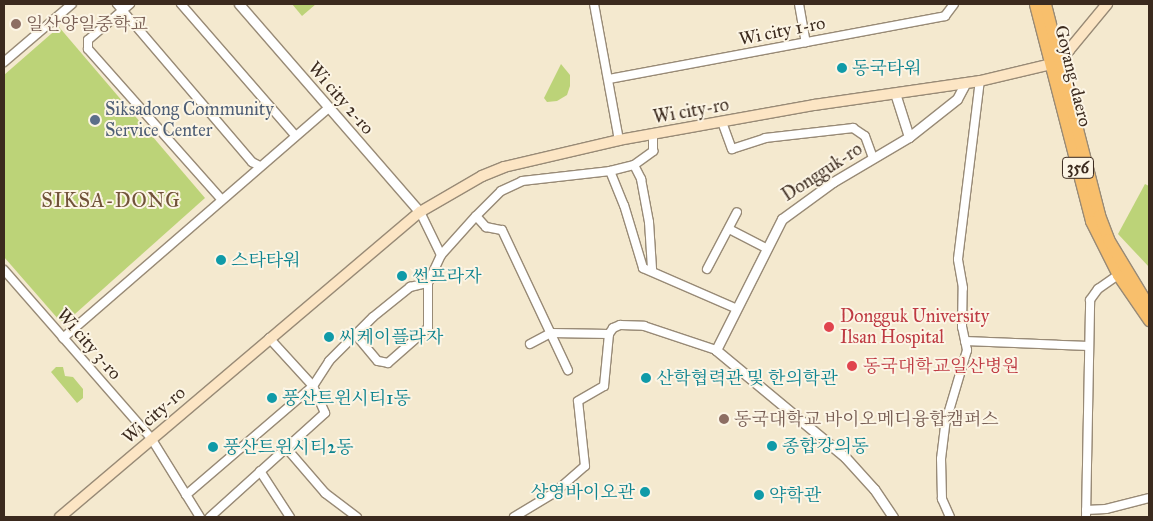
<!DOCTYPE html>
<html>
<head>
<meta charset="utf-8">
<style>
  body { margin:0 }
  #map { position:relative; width:1153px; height:521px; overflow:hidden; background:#f4e9cf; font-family:"IM FELL Great Primer","Noto Serif KR",serif }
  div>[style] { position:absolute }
  .green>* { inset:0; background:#bcd378 }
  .roads { filter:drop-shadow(1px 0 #988a76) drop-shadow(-1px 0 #988a76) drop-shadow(0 1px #988a76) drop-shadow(0 -1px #988a76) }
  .minor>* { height:8px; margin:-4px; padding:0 4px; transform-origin:4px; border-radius:4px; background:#fff }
  .tertiary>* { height:9px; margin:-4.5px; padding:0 4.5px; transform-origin:4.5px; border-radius:4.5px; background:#fff }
  .secondary>* { height:10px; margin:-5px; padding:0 5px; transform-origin:5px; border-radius:5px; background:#fce5c4 }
  .primary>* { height:11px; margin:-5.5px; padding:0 5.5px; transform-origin:5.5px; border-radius:5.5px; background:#f8bf6c }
  .dots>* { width:14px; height:14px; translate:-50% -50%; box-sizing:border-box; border:2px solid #fcf5e5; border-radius:50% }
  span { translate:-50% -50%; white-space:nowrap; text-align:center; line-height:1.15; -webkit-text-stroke:4px #fcf5e5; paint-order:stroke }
  .shield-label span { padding:1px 4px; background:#fcf5e5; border:1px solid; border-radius:4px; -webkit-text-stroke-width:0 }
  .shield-label { font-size:16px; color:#3b2a1e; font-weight:700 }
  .education-label { font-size:18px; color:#785e54 }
  .left { translate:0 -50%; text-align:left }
  .street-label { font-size:18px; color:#3b2a1e }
  .culture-label { font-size:18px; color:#0d838f }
  .right { translate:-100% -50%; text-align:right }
  .service-label { font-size:18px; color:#4e5e75 }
  .health-label { font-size:18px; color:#be3a42 }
  .quarter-label { font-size:20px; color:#705239; letter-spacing:1px }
  .frame { position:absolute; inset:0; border:5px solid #3b2a1e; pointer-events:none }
</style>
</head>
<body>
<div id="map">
  <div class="green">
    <i style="clip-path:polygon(292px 4px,316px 4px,302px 16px)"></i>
    <i style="clip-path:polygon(59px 27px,205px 198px,66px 322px,59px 320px,4px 257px,4px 75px)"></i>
    <i style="clip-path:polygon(561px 64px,570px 75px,570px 86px,567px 95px,557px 101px,547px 102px,544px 98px)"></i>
    <i style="clip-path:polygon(1145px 184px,1149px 186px,1149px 267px,1118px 234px)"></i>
    <i style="clip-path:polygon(56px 367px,63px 367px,65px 376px,73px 377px,83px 389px,83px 398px,77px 403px,51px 372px)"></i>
  </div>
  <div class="roads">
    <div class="minor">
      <i style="left:117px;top:4px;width:208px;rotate:49.5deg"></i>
      <i style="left:252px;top:162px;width:9px;rotate:27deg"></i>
      <i style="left:130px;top:4px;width:55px;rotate:139.4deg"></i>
      <i style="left:88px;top:40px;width:9px;rotate:90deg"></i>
      <i style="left:88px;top:49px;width:200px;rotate:48.4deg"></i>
      <i style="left:181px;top:4px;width:174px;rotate:49deg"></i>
      <i style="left:594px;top:4px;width:138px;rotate:79.6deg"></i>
      <i style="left:799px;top:4px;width:39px;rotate:80deg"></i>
      <i style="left:4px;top:62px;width:89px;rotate:-40.5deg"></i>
      <i style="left:609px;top:79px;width:342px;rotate:-10.6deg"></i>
      <i style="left:945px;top:16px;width:15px;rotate:-53deg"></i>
      <i style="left:722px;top:122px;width:29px;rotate:70deg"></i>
      <i style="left:732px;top:149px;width:35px;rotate:-18deg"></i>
      <i style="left:765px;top:138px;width:89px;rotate:-6.5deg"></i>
      <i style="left:853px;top:128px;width:14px;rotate:34deg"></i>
      <i style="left:865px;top:136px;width:23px;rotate:70deg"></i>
      <i style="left:634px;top:165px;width:16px;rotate:63deg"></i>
      <i style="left:641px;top:179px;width:44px;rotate:79.5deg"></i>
      <i style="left:649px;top:222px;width:47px;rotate:86.3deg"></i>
      <i style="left:610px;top:171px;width:37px;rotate:68deg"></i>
      <i style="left:624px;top:205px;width:66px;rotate:73.2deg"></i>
      <i style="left:643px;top:268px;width:100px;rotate:23.5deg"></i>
      <i style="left:476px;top:216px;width:35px;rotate:-45deg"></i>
      <i style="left:501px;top:191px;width:23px;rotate:-25deg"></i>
      <i style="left:522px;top:181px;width:89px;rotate:-6.5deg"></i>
      <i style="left:610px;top:171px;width:25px;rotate:-14deg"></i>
      <i style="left:634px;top:165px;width:24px;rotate:-36deg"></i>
      <i style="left:653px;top:151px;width:17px;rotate:-90deg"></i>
      <i style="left:729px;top:229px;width:42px;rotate:27.2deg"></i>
      <i style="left:441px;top:255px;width:52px;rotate:-48.1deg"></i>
      <i style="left:476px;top:216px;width:15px;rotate:48deg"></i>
      <i style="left:486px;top:227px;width:16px;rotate:11deg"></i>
      <i style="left:502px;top:230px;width:155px;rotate:64.8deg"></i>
      <i style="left:707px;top:269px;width:64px;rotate:-62.2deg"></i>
      <i style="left:4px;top:270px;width:223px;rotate:48.8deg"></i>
      <i style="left:151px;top:438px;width:93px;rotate:58.2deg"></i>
      <i style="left:355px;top:334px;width:35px;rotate:50deg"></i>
      <i style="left:378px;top:361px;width:10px;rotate:11deg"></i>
      <i style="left:388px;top:363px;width:53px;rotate:-41.2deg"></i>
      <i style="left:428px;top:328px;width:45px;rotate:-90deg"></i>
      <i style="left:428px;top:283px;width:31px;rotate:-65deg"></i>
      <i style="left:441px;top:255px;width:48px;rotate:-116deg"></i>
      <i style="left:63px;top:338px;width:349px;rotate:-40.9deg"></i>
      <i style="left:965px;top:341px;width:124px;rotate:2.3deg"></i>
      <i style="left:530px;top:344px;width:24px;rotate:-28deg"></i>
      <i style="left:551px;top:333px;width:58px;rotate:1deg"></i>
      <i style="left:288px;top:450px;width:57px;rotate:49.3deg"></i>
      <i style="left:325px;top:493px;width:40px;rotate:37deg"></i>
      <i style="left:260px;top:471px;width:55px;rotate:56.9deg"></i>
      <i style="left:186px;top:495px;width:167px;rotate:-40.6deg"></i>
      <i style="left:313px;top:386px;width:30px;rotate:-57deg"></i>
      <i style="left:329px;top:361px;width:62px;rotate:-45deg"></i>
      <i style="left:373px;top:317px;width:48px;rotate:-39deg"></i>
      <i style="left:410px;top:287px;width:18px;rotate:-13deg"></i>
      <i style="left:1086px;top:510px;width:20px;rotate:-3deg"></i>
      <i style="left:1106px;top:509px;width:44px;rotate:-14.3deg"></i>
      <i style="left:210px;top:517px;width:155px;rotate:-42.1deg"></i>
      <i style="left:325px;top:413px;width:30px;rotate:-114deg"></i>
      <i style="left:313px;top:386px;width:65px;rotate:-132.5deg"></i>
      <i style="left:514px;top:517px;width:47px;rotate:-31deg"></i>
      <i style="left:554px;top:493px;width:41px;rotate:-41.1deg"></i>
      <i style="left:585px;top:466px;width:65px;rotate:-96.1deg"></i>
      <i style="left:578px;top:401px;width:30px;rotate:-30deg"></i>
      <i style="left:604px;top:386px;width:52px;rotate:-84.5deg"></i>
      <i style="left:609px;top:334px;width:7px;rotate:-56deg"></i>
      <i style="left:613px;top:328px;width:8px;rotate:-23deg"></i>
      <i style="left:620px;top:325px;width:24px;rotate:2deg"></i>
      <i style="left:644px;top:326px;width:76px;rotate:18.4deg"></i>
      <i style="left:950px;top:517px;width:20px;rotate:-114deg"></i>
      <i style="left:942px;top:499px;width:40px;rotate:-91.4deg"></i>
      <i style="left:941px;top:459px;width:38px;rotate:-83deg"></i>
      <i style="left:946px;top:421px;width:74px;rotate:-73.5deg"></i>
      <i style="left:967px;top:350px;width:24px;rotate:-102deg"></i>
      <i style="left:962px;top:327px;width:39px;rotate:-89deg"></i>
      <i style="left:963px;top:288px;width:29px;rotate:-100deg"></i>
      <i style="left:958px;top:259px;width:179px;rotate:-83deg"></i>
      <i style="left:1086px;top:517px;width:217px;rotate:-88.9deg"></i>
      <i style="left:1090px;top:300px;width:14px;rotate:-54deg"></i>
      <i style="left:1098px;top:289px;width:24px;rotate:-35deg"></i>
    </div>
    <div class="tertiary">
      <i style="left:239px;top:4px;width:276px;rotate:49deg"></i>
      <i style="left:909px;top:137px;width:61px;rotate:-38.4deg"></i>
      <i style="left:957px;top:99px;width:19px;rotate:-62deg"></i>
      <i style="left:893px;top:517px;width:34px;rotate:-124deg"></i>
      <i style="left:874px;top:489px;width:43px;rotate:-132.2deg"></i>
      <i style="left:845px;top:457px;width:168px;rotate:-140.3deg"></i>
      <i style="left:716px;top:350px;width:147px;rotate:-63.3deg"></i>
      <i style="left:782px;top:219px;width:63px;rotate:-36deg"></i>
      <i style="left:833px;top:182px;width:88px;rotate:-30.6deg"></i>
      <i style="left:909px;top:137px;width:46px;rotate:-107.7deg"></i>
    </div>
    <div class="secondary">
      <i style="left:60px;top:517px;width:472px;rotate:-40.3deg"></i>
      <i style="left:420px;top:212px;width:72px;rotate:-30.1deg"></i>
      <i style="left:482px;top:176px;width:24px;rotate:-22deg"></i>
      <i style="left:504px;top:167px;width:118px;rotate:-13.2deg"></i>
      <i style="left:619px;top:140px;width:198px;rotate:-10.2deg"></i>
      <i style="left:814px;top:105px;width:168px;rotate:-8.2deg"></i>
      <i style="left:980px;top:81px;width:74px;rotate:-13.3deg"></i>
      <i style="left:1052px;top:64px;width:22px;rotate:-39deg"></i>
      <i style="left:1069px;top:50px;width:60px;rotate:-50.4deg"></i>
    </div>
    <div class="primary">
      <i style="left:1035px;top:4px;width:224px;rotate:75.5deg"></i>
      <i style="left:1091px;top:221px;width:60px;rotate:63.4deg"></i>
      <i style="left:1118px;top:275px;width:55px;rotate:55.4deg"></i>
      <i style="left:1045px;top:4px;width:218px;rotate:75.6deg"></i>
      <i style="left:1099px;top:215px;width:26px;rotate:69deg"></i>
      <i style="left:1108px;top:239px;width:79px;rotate:58.9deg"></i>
    </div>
  </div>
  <div class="dots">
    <i style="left:16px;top:24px;background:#8d6e63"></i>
    <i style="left:842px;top:68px;background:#0f9aa8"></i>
    <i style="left:95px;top:120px;background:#5c6f8a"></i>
    <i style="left:221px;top:260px;background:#0f9aa8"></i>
    <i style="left:402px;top:276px;background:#0f9aa8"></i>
    <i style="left:829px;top:327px;background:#e0444e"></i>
    <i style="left:329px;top:337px;background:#0f9aa8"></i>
    <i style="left:852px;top:366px;background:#e0444e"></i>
    <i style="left:646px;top:378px;background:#0f9aa8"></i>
    <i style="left:272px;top:398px;background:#0f9aa8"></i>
    <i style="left:724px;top:419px;background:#8d6e63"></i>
    <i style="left:772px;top:446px;background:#0f9aa8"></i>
    <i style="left:213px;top:447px;background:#0f9aa8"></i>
    <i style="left:645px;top:492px;background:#0f9aa8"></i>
    <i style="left:759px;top:495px;background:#0f9aa8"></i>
  </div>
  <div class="shield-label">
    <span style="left:1078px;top:168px">356</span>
  </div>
  <div class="education-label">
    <span class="left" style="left:26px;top:24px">일산양일중학교</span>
    <span class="left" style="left:734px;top:419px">동국대학교 바이오메디융합캠퍼스</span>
  </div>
  <div class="street-label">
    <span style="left:782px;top:31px;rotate:-11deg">Wi city 1-ro</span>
    <span style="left:1073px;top:76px;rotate:76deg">Goyang-daero</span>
    <span style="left:341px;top:98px;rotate:49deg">Wi city 2-ro</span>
    <span style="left:691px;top:111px;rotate:-10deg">Wi city-ro</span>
    <span style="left:822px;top:172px;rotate:-33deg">Dongguk-ro</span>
    <span style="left:89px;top:344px;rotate:49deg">Wi city 3-ro</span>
    <span style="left:154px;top:415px;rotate:-41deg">Wi city-ro</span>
  </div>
  <div class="culture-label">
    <span class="left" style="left:852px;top:68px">동국타워</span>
    <span class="left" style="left:231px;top:260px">스타타워</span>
    <span class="left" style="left:412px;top:276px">썬프라자</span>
    <span class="left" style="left:339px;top:337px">씨케이플라자</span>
    <span class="left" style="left:656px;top:378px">산학협력관 및 한의학관</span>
    <span class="left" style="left:282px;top:398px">풍산트윈시티1동</span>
    <span class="left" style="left:782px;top:446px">종합강의동</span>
    <span class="left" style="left:223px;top:447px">풍산트윈시티2동</span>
    <span class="right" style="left:635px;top:492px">상영바이오관</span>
    <span class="left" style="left:769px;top:495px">약학관</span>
  </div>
  <div class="service-label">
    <span class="left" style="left:105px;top:120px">Siksadong Community<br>Service Center</span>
  </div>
  <div class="health-label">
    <span class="left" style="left:840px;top:327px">Dongguk University<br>Ilsan Hospital</span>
    <span class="left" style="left:863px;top:366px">동국대학교일산병원</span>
  </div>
  <div class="quarter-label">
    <span style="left:111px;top:200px">SIKSA-DONG</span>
  </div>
  <div class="frame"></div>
</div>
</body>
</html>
